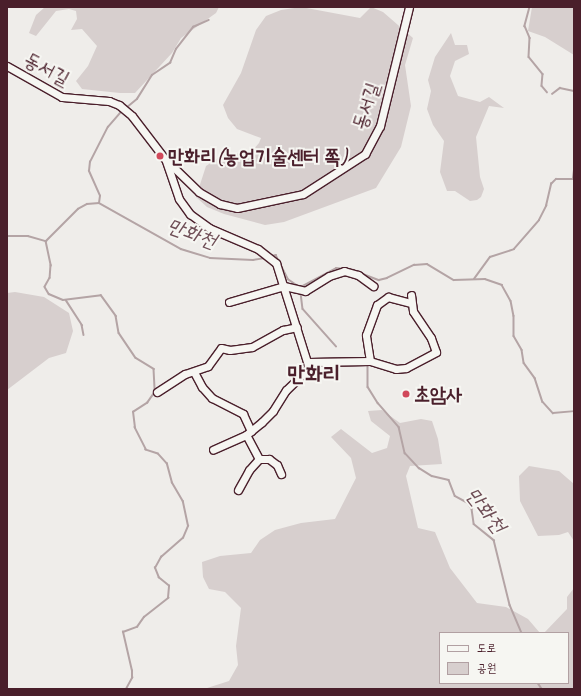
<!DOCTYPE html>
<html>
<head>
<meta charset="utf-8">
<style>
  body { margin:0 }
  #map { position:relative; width:581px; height:696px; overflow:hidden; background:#efedea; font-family:Caveat,"Poor Story",sans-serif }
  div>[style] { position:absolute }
  .green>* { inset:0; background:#d7cfce }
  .stream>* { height:1.5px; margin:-0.75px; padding:0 0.75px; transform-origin:0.75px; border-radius:0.75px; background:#b4a4a5 }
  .roads { filter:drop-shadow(1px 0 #4a1f2b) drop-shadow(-1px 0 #4a1f2b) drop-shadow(0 1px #4a1f2b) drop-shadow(0 -1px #4a1f2b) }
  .minor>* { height:7px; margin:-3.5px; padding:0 3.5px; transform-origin:3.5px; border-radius:3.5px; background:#f6f6f2 }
  .dots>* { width:11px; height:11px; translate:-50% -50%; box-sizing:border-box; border:2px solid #f6f6f2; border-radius:50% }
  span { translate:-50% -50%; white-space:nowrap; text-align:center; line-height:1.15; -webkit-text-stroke:4px #f6f6f2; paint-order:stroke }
  .street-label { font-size:20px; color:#4a1f2b }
  .poi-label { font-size:20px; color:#4a1f2b; font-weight:700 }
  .left { translate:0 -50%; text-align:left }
  .water-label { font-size:21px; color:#6f4e56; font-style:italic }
  .quarter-label { font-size:22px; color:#4a1f2b; font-weight:700 }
  .frame { position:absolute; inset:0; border:8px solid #4a1f2b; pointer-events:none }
  .legend { position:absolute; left:439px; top:632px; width:130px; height:52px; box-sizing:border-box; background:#f6f6f2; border:1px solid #b1a0a2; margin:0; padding:5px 7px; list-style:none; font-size:12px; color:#4a1f2b }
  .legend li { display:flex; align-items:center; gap:8px; height:20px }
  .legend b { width:20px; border:1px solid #b1a0a2 }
</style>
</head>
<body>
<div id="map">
  <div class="green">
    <i style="clip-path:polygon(45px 7px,219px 7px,216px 13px,181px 38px,172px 53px,135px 93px,120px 93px,82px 89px,76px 81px,88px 66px,97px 46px,82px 29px,71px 30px,77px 19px,76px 11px,69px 9px,56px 11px,36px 36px,29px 33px,36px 15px)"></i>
    <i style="clip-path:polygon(301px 7px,360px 18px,371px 7px,383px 12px,413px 38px,405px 65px,411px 106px,401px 147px,376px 188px,284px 222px,265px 225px,224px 214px,207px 207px,196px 197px,206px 166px,224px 154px,251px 152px,259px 143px,261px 138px,237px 129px,228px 118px,223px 105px,241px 73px,256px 30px,266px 16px,281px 10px)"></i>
    <i style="clip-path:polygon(532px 7px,574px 7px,574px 55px,545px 37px,528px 31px)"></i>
    <i style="clip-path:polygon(451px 33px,455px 45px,467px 45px,469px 54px,455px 61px,450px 76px,458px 96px,480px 102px,489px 97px,504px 108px,489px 106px,476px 137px,480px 177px,484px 189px,481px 197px,477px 200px,470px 201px,455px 191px,447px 191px,440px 172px,444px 141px,433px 125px,427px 109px,431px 91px,428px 80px,435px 57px)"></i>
    <i style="clip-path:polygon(15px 292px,44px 297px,69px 313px,73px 331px,66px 353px,49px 358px,7px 390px,7px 293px)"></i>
    <i style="clip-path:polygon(382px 410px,400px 423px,421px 419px,432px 421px,438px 439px,442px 464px,410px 466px,406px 476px,418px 528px,435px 532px,450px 568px,477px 603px,506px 607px,528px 619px,540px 633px,440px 633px,440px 683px,568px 683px,568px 633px,544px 633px,567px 609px,567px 597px,574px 588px,574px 689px,204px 689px,229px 681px,238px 665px,236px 646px,241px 608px,225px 592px,209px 589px,203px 577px,202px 562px,220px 556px,251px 553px,260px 540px,275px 530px,301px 523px,335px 519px,356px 478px,351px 458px,331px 437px,341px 429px,372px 453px,387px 448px,390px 436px,371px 421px,368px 411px)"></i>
    <i style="clip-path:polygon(529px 466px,559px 471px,574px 484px,574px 541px,568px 532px,559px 535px,538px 536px,520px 501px,519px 476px)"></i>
  </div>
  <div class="stream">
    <i style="left:530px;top:7px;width:20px;rotate:105deg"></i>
    <i style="left:525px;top:26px;width:13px;rotate:67deg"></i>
    <i style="left:530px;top:38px;width:19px;rotate:93deg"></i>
    <i style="left:529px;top:57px;width:22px;rotate:51deg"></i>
    <i style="left:543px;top:74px;width:12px;rotate:95deg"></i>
    <i style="left:542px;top:86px;width:8px;rotate:50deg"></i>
    <i style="left:552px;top:94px;width:10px;rotate:-37deg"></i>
    <i style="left:560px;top:88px;width:14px;rotate:12deg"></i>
    <i style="left:126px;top:108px;width:14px;rotate:-39deg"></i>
    <i style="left:137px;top:99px;width:28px;rotate:-58deg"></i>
    <i style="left:152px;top:75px;width:22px;rotate:-34deg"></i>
    <i style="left:170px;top:63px;width:15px;rotate:-67deg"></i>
    <i style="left:176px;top:49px;width:28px;rotate:-52deg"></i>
    <i style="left:193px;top:27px;width:17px;rotate:-24deg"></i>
    <i style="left:573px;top:178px;width:8px;rotate:-83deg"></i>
    <i style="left:99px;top:203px;width:7px;rotate:-82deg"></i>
    <i style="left:100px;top:196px;width:27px;rotate:-114deg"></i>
    <i style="left:89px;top:171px;width:9px;rotate:-84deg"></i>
    <i style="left:90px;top:162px;width:39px;rotate:-63deg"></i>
    <i style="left:108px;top:127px;width:21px;rotate:-49deg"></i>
    <i style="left:7px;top:236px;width:21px"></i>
    <i style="left:28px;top:236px;width:19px;rotate:16deg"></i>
    <i style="left:46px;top:241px;width:45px;rotate:-45deg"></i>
    <i style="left:78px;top:209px;width:10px;rotate:-29deg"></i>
    <i style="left:87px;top:204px;width:12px;rotate:-5deg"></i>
    <i style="left:99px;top:203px;width:94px;rotate:29.3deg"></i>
    <i style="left:181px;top:249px;width:30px;rotate:17deg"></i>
    <i style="left:210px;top:258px;width:43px;rotate:2.7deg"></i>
    <i style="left:253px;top:260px;width:13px;rotate:-9deg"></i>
    <i style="left:46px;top:241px;width:25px;rotate:78deg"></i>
    <i style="left:51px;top:265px;width:13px;rotate:94deg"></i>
    <i style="left:50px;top:278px;width:10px;rotate:119deg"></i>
    <i style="left:45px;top:287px;width:8px;rotate:60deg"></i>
    <i style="left:49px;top:294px;width:15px;rotate:23deg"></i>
    <i style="left:63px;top:300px;width:38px;rotate:-7deg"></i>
    <i style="left:101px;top:295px;width:26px;rotate:54deg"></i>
    <i style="left:116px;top:316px;width:17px;rotate:80deg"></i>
    <i style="left:119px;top:333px;width:30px;rotate:56deg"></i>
    <i style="left:136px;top:358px;width:21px;rotate:31deg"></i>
    <i style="left:154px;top:369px;width:20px;rotate:87deg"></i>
    <i style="left:272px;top:256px;width:4px;rotate:-14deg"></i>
    <i style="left:276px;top:255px;width:27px;rotate:63deg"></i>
    <i style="left:288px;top:279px;width:12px;rotate:35deg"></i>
    <i style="left:363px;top:274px;width:17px;rotate:21deg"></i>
    <i style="left:379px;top:280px;width:8px;rotate:-14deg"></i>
    <i style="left:387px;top:278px;width:30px;rotate:-26deg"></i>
    <i style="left:414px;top:265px;width:13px;rotate:-4deg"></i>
    <i style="left:427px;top:264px;width:31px;rotate:31deg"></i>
    <i style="left:454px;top:280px;width:31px;rotate:-2deg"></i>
    <i style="left:485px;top:279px;width:18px;rotate:19deg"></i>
    <i style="left:502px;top:285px;width:18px;rotate:61deg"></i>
    <i style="left:511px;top:301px;width:15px;rotate:79deg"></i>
    <i style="left:514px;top:316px;width:20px;rotate:90deg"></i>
    <i style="left:514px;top:336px;width:16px;rotate:60deg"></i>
    <i style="left:522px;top:350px;width:13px;rotate:81deg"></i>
    <i style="left:524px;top:363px;width:19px;rotate:54deg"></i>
    <i style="left:535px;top:378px;width:25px;rotate:72deg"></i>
    <i style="left:543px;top:402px;width:15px;rotate:48deg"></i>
    <i style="left:553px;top:413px;width:21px;rotate:-5deg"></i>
    <i style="left:474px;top:279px;width:27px;rotate:-54deg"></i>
    <i style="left:490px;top:257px;width:25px;rotate:-18deg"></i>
    <i style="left:514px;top:249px;width:38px;rotate:-49deg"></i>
    <i style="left:539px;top:220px;width:16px;rotate:-63deg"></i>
    <i style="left:546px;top:206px;width:23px;rotate:-77deg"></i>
    <i style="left:551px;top:184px;width:7px;rotate:-45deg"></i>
    <i style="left:556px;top:179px;width:18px"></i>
    <i style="left:301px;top:287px;width:40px;rotate:-28deg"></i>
    <i style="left:336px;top:268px;width:18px;rotate:6deg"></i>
    <i style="left:301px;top:293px;width:16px;rotate:83deg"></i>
    <i style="left:303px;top:309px;width:50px;rotate:48.3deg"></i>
    <i style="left:66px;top:300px;width:30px;rotate:57deg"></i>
    <i style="left:82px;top:325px;width:10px;rotate:79deg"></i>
    <i style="left:368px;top:366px;width:21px;rotate:90deg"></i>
    <i style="left:368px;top:387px;width:19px;rotate:58deg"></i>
    <i style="left:378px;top:403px;width:32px;rotate:49deg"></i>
    <i style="left:399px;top:427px;width:27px;rotate:77deg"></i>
    <i style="left:405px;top:453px;width:21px;rotate:47deg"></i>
    <i style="left:419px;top:468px;width:15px;rotate:32deg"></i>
    <i style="left:432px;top:476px;width:17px;rotate:13deg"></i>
    <i style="left:449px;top:480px;width:17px;rotate:69deg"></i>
    <i style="left:455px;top:496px;width:15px;rotate:28deg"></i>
    <i style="left:468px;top:503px;width:7px;rotate:56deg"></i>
    <i style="left:472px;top:509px;width:15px;rotate:82deg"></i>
    <i style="left:474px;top:524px;width:26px;rotate:39deg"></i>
    <i style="left:494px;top:540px;width:67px;rotate:76.2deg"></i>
    <i style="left:510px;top:605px;width:30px;rotate:67deg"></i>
    <i style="left:538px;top:683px;width:7px;rotate:56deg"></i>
    <i style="left:126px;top:689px;width:13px;rotate:-61deg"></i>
    <i style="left:132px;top:678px;width:7px;rotate:-90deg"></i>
    <i style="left:132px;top:671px;width:40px;rotate:-103deg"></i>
    <i style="left:123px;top:632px;width:15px;rotate:-20deg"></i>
    <i style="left:137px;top:627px;width:12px;rotate:-55deg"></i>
    <i style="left:144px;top:617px;width:31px;rotate:-38deg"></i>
    <i style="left:168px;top:598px;width:12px;rotate:-85deg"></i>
    <i style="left:169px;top:586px;width:13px;rotate:-141deg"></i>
    <i style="left:159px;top:578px;width:11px;rotate:-112deg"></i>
    <i style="left:155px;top:568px;width:13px;rotate:-61deg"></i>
    <i style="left:161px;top:557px;width:29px;rotate:-41deg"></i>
    <i style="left:183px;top:538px;width:13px;rotate:-67deg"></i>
    <i style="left:188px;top:526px;width:25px;rotate:-102deg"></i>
    <i style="left:183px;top:502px;width:22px;rotate:-120deg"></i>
    <i style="left:172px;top:483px;width:20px;rotate:-105deg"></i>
    <i style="left:167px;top:464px;width:13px;rotate:-132deg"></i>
    <i style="left:158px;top:454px;width:13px;rotate:-162deg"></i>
    <i style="left:146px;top:450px;width:25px;rotate:-117deg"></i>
    <i style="left:135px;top:428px;width:16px;rotate:-97deg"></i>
    <i style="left:133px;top:412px;width:17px;rotate:-33deg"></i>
    <i style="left:147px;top:403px;width:12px;rotate:-55deg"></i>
  </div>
  <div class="roads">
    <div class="minor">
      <i style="left:7px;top:66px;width:63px;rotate:29.4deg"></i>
      <i style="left:62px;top:97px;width:47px;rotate:4.9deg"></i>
      <i style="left:109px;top:101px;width:11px;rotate:22deg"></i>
      <i style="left:119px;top:105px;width:17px;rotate:40deg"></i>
      <i style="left:132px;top:116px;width:54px;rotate:52.5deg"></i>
      <i style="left:165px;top:159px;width:47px;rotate:44.1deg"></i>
      <i style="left:199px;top:192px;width:24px;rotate:30deg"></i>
      <i style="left:220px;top:204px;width:17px;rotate:13deg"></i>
      <i style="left:237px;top:208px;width:67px;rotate:-12deg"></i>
      <i style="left:303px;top:194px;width:74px;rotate:-32.8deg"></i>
      <i style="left:365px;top:154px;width:32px;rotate:-62deg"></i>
      <i style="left:380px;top:126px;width:122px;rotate:-76.3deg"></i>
      <i style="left:166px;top:161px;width:40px;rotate:71.1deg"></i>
      <i style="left:179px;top:199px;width:19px;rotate:54deg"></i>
      <i style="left:190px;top:214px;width:24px;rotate:36deg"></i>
      <i style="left:209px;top:228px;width:53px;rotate:23.2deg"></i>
      <i style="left:258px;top:249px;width:23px;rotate:38deg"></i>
      <i style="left:276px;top:263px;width:110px;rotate:72.6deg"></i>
      <i style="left:309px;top:368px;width:32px;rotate:136deg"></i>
      <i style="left:286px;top:390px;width:25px;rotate:122deg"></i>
      <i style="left:273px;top:411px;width:16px;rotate:135deg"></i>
      <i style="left:262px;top:422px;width:21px;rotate:141deg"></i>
      <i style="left:246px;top:435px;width:36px;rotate:156deg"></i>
      <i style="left:229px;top:302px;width:57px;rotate:-16.2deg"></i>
      <i style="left:284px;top:286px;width:22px;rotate:13deg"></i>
      <i style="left:305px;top:291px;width:28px;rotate:-32deg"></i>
      <i style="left:329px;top:276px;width:16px;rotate:-18deg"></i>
      <i style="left:344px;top:271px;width:15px;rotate:16deg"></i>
      <i style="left:358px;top:275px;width:19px;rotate:36deg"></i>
      <i style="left:370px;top:361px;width:26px;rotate:-99deg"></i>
      <i style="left:366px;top:335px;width:32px;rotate:-70deg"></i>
      <i style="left:377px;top:305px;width:14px;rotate:-36deg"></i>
      <i style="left:388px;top:297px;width:23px;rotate:15deg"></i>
      <i style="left:308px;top:362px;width:62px;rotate:-0.9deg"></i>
      <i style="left:370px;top:361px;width:27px;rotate:17deg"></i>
      <i style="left:396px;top:369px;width:10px;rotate:-6deg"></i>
      <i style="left:406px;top:368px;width:34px;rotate:-28deg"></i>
      <i style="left:436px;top:352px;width:15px;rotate:-110deg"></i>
      <i style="left:431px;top:338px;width:32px;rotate:-124deg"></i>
      <i style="left:413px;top:311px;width:16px;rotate:-97deg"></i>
      <i style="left:194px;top:372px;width:17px;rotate:62deg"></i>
      <i style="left:202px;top:387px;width:15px;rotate:48deg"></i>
      <i style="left:212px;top:398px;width:35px;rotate:27deg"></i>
      <i style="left:243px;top:414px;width:19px;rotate:65deg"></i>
      <i style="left:157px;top:392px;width:33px;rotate:-33deg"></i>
      <i style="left:185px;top:374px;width:24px;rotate:-19deg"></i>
      <i style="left:208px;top:366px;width:22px;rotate:-54deg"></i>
      <i style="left:221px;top:348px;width:9px;rotate:13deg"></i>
      <i style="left:230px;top:350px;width:22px;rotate:-8deg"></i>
      <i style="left:252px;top:347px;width:35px;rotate:-29deg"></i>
      <i style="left:283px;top:330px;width:14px;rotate:-12deg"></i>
      <i style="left:259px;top:459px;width:10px"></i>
      <i style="left:269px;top:459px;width:10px;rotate:37deg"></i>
      <i style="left:277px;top:465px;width:10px;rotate:66deg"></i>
      <i style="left:238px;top:490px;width:23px;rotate:-61deg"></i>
      <i style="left:249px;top:470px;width:15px;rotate:-48deg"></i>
      <i style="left:259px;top:459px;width:27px;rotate:-118deg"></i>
    </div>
  </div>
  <div class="dots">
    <i style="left:160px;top:156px;background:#d1495b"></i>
    <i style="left:406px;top:394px;background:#d1495b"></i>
  </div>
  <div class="street-label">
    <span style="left:47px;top:69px;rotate:28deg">동서길</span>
    <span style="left:366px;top:106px;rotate:-72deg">동서길</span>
  </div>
  <div class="poi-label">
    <span class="left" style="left:168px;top:156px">만화리(농업기술센터 쪽)</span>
    <span class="left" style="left:414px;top:394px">초암사</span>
  </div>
  <div class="water-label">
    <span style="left:192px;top:233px;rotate:20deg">만화천</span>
    <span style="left:486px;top:510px;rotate:52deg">만화천</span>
  </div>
  <div class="quarter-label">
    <span style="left:314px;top:375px">만화리</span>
  </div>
  <div class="frame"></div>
  <ul class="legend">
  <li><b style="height:5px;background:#f6f6f2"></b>도로</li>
  <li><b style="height:11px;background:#d7cfce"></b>공원</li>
  </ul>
</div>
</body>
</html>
